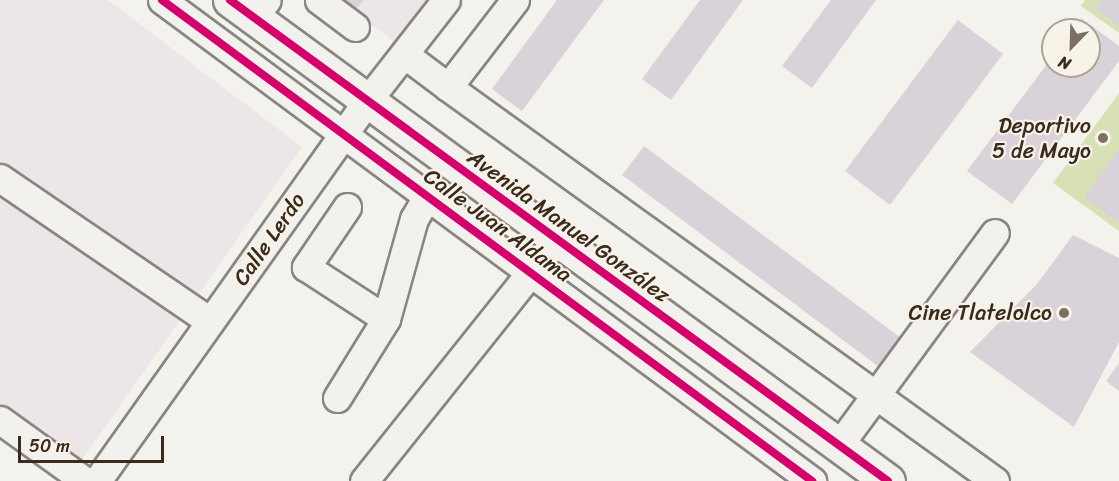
<!DOCTYPE html>
<html>
<head>
<meta charset="utf-8">
<style>
  body { margin:0 }
  #map { position:relative; width:1119px; height:481px; overflow:hidden; background:#f4f2ec; font-family:Sriracha,sans-serif }
  div>[style] { position:absolute }
  .built>* { inset:0; background:#ede6e8 }
  .green>* { inset:0; background:#d7e1b5 }
  .building>* { inset:0; background:#d9d3d9 }
  .roads { filter:drop-shadow(2px 0 #898580) drop-shadow(-2px 0 #898580) drop-shadow(0 2px #898580) drop-shadow(0 -2px #898580) }
  .minor>* { height:27px; margin:-13.5px; padding:0 13.5px; transform-origin:13.5px; border-radius:13.5px; background:#f2f1ed }
  .major>* { height:33px; margin:-16.5px; padding:0 16.5px; transform-origin:16.5px; border-radius:16.5px; background:#f2f1ed }
  .cycleway>* { height:8px; margin:-4px; padding:0 4px; transform-origin:4px; border-radius:4px; background:#d6006c }
  .dots>* { width:16px; height:16px; translate:-50% -50%; box-sizing:border-box; border:3px solid #f7f3e8; border-radius:50% }
  span { translate:-50% -50%; white-space:nowrap; text-align:center; line-height:1.15; -webkit-text-stroke:4.5px #f7f3e8; paint-order:stroke }
  .poi-label { font-size:22px; color:#3b2a1e }
  .right { translate:-100% -50%; text-align:right }
  .street-label { font-size:22px; color:#3b2a1e }
  .north { position:absolute; left:1041px; top:18px; width:60px; height:60px; box-sizing:border-box; background:#f7f3e8; border:2px solid #aca397; border-radius:50%; rotate:203deg; font-size:16px; font-weight:700; line-height:24px; text-align:center; color:#3b2a1e }
  .north::after { content:''; display:block; margin:auto; width:21px; height:27px; background:#7c7066; clip-path:polygon(50% 0,100% 100%,50% 72%,0 100%) }
  .scale { position:absolute; left:18px; top:436px; width:146px; height:27px; box-sizing:border-box; border:3px solid #3b2a1e; border-top:0; padding-left:8px; font-size:18px; line-height:21px; white-space:nowrap; color:#3b2a1e; -webkit-text-stroke:4px #f7f3e8; paint-order:stroke }
</style>
</head>
<body>
<div id="map">
  <div class="built">
    <i style="clip-path:polygon(0 0,108px 0,302px 147px,81px 461px,0 402px)"></i>
    <i style="clip-path:polygon(338px 0,427px 0,396px 43px)"></i>
  </div>
  <div class="green">
    <i style="clip-path:polygon(1085px 0,1119px 0,1119px 33px,1081px 6px)"></i>
    <i style="clip-path:polygon(1119px 93px,1119px 231px,1053px 183px)"></i>
  </div>
  <div class="building">
    <i style="clip-path:polygon(345px 0,364px 0,357px 9px)"></i>
    <i style="clip-path:polygon(557px 0,604px 0,522px 111px,492px 89px)"></i>
    <i style="clip-path:polygon(700px 0,743px 0,671px 100px,642px 79px)"></i>
    <i style="clip-path:polygon(831px 0,876px 0,812px 88px,782px 66px)"></i>
    <i style="clip-path:polygon(1102px 0,1119px 0,1119px 26px,1095px 9px)"></i>
    <i style="clip-path:polygon(1081px 18px,1119px 46px,1119px 61px,1012px 204px,967px 171px,1053px 56px,1053px 66px,1089px 66px,1089px 30px,1072px 30px)"></i>
    <i style="clip-path:polygon(958px 20px,1003px 54px,890px 205px,845px 171px)"></i>
    <i style="clip-path:polygon(644px 146px,901px 338px,879px 367px,622px 175px)"></i>
    <i style="clip-path:polygon(1119px 149px,1119px 223px,1084px 198px)"></i>
    <i style="clip-path:polygon(1073px 235px,1119px 258px,1119px 342px,1074px 427px,970px 352px,1037px 284px)"></i>
    <i style="clip-path:polygon(1119px 363px,1119px 391px,1106px 381px)"></i>
  </div>
  <div class="roads">
    <div class="minor">
      <i style="left:162px;top:0;width:809px;rotate:36.5deg"></i>
      <i style="left:319px;top:0;width:45px;rotate:36.9deg"></i>
      <i style="left:515px;top:0;width:110px;rotate:127.6deg"></i>
      <i style="left:448px;top:87px;width:674px;rotate:35.76deg"></i>
      <i style="left:254px;top:17px;width:21px;rotate:-53deg"></i>
      <i style="left:404px;top:54px;width:55px;rotate:36.9deg"></i>
      <i style="left:0;top:178px;width:254px;rotate:34.3deg"></i>
      <i style="left:347px;top:207px;width:73px;rotate:124.3deg"></i>
      <i style="left:306px;top:267px;width:95px;rotate:33deg"></i>
      <i style="left:386px;top:319px;width:104px;rotate:-74.4deg"></i>
      <i style="left:414px;top:219px;width:28px;rotate:-60deg"></i>
      <i style="left:337px;top:398px;width:93px;rotate:-58.2deg"></i>
      <i style="left:0;top:420px;width:105px;rotate:35.7deg"></i>
      <i style="left:839px;top:445px;width:263px;rotate:-53.7deg"></i>
      <i style="left:97px;top:481px;width:466px;rotate:-54.6deg"></i>
      <i style="left:367px;top:101px;width:128px;rotate:-52deg"></i>
      <i style="left:364px;top:481px;width:310px;rotate:-51.4deg"></i>
    </div>
    <div class="major">
      <i style="left:230px;top:0;width:815px;rotate:36.17deg"></i>
    </div>
  </div>
  <div class="cycleway">
    <i style="left:162px;top:0;width:809px;rotate:36.5deg"></i>
    <i style="left:230px;top:0;width:815px;rotate:36.17deg"></i>
  </div>
  <div class="dots">
    <i style="left:1103px;top:138px;background:#7c7066"></i>
    <i style="left:1064px;top:313px;background:#7c7066"></i>
  </div>
  <div class="poi-label">
    <span class="right" style="left:1091px;top:138px">Deportivo<br>5 de Mayo</span>
    <span class="right" style="left:1052px;top:313px">Cine Tlatelolco</span>
  </div>
  <div class="street-label">
    <span style="left:498px;top:225px;rotate:36deg">Calle Juan Aldama</span>
    <span style="left:569px;top:226px;rotate:36deg">Avenida Manuel González</span>
    <span style="left:269px;top:239px;rotate:-55deg">Calle Lerdo</span>
  </div>
  <div class="north">N</div>
  <div class="scale">50 m</div>
</div>
</body>
</html>
